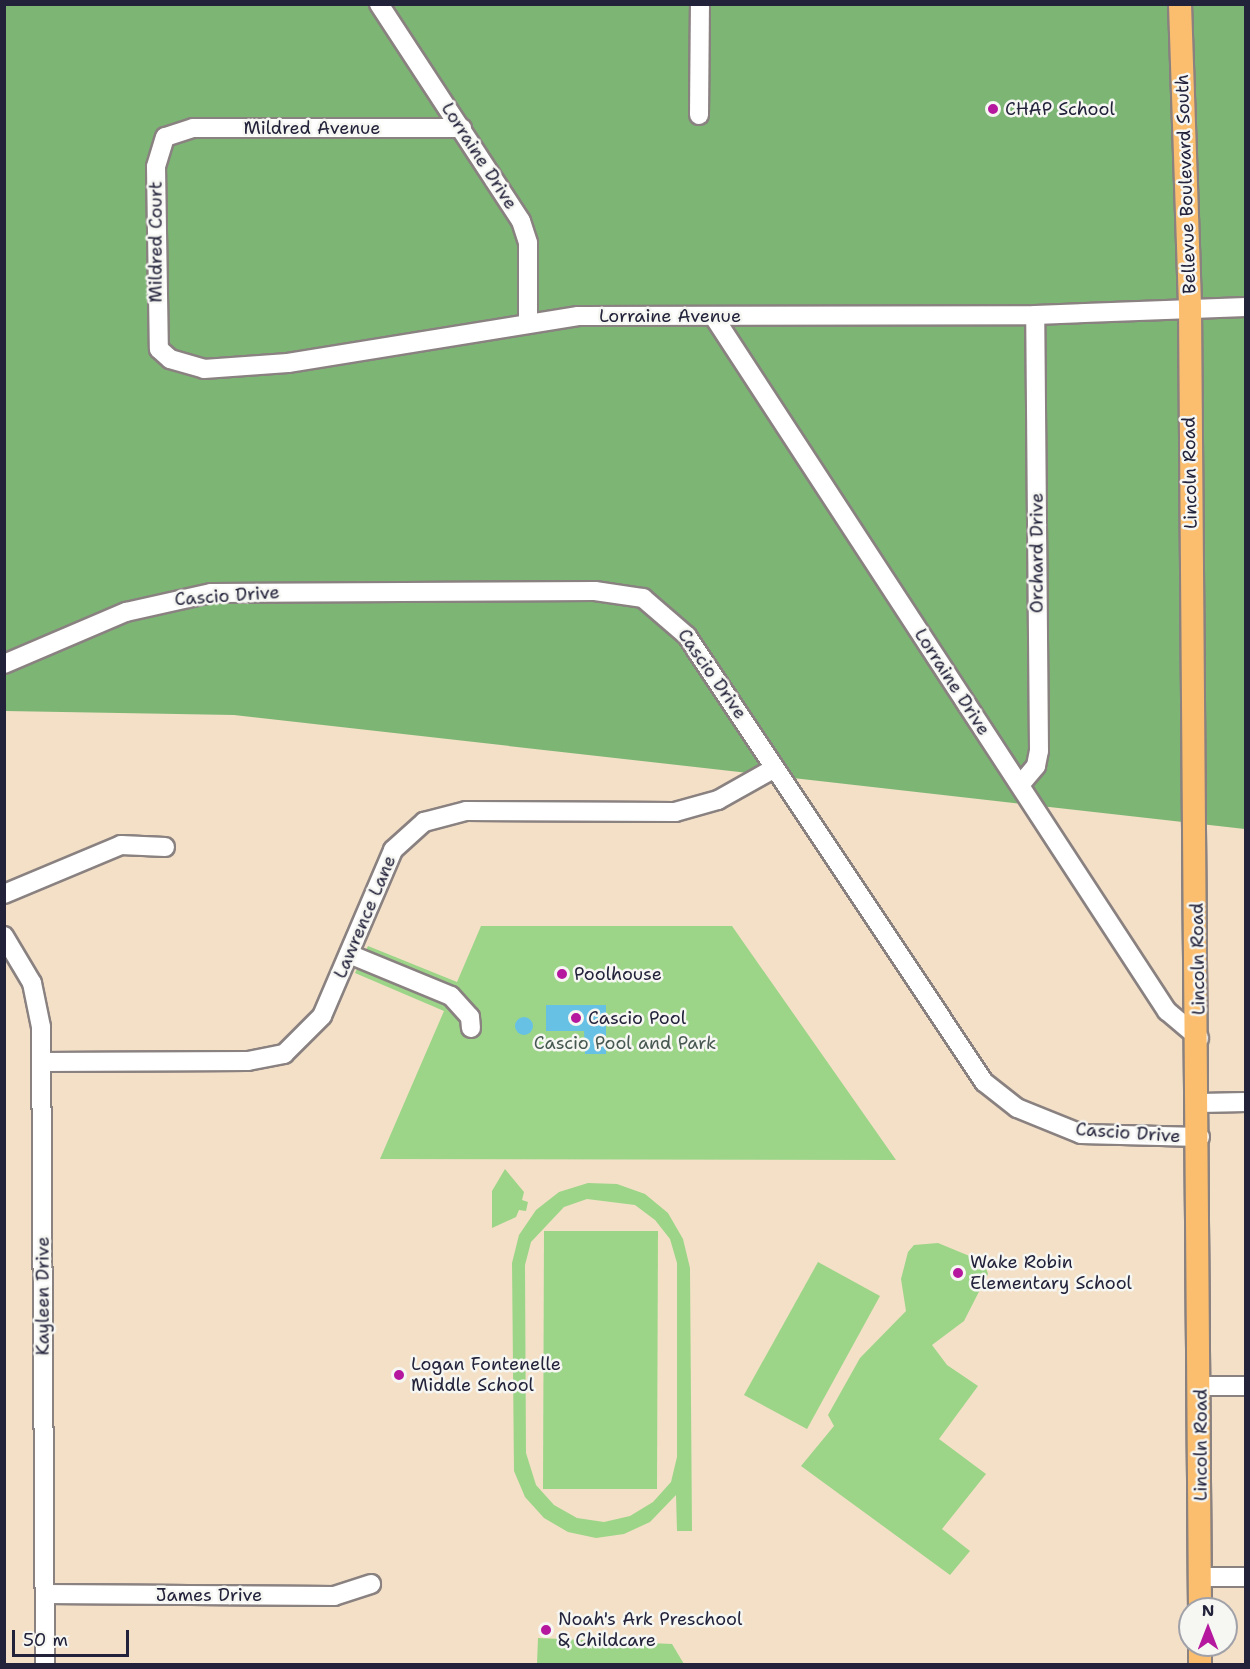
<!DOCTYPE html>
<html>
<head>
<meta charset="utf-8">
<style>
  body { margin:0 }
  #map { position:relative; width:1250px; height:1669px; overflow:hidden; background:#f3e0c7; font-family:"Shantell Sans",sans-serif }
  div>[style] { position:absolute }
  .green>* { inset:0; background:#9cd588 }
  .forest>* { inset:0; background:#7db674 }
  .water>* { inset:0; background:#67c1e5 }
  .round { border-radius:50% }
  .roads { filter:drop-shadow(2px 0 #8a8181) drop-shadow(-2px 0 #8a8181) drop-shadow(0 2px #8a8181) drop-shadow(0 -2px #8a8181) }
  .minor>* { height:18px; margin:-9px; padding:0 9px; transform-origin:9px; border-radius:9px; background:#fff }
  .major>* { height:22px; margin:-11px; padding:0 11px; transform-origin:11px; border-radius:11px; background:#fbbe6e }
  .dots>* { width:16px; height:16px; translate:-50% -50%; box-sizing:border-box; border:3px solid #f6f6f2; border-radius:50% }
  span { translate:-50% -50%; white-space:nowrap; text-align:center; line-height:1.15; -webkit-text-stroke:5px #f6f6f2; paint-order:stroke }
  .poi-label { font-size:18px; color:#22223b }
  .left { translate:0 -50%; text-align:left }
  .street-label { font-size:18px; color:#22223b }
  .park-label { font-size:18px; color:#475852 }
  .frame { position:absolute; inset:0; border:6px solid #22223b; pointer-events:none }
  .north { position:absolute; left:1178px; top:1597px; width:60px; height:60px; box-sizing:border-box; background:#f6f6f2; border:2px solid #a1a1a9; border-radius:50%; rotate:0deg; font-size:16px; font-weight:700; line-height:24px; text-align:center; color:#22223b }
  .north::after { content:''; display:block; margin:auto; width:21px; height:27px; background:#b5179e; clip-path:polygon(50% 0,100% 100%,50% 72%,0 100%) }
  .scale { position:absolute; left:12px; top:1630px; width:117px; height:27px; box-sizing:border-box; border:3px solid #22223b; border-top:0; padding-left:8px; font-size:18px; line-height:21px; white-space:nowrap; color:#22223b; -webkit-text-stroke:4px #f6f6f2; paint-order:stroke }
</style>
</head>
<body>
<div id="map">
  <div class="green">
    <i style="clip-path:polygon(481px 926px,732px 926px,896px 1160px,380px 1159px,444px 1011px,355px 973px,368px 946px,457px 982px)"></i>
    <i style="clip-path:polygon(505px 1169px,524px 1192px,522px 1200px,528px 1202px,526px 1211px,519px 1210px,516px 1217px,492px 1228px,492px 1191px)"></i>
    <i style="clip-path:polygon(evenodd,588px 1183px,617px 1184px,645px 1194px,668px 1213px,683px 1239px,690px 1268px,692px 1531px,677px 1531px,676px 1495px,650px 1522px,624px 1534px,596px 1538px,568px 1532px,544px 1518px,525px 1497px,514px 1471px,512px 1263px,519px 1235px,536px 1210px,559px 1192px,588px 1183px,587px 1199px,635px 1205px,655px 1220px,670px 1239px,677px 1263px,677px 1457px,671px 1482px,653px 1502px,630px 1516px,604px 1522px,577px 1518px,554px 1505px,536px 1485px,526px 1453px,525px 1265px,531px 1242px,564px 1207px,587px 1199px)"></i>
    <i style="clip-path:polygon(544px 1231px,658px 1231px,657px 1489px,543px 1489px)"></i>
    <i style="clip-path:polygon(938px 1243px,984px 1262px,988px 1274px,964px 1321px,932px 1345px,947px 1365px,978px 1386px,939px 1439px,986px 1474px,942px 1529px,970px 1551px,950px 1575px,801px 1466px,834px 1426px,828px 1415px,860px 1358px,906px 1311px,901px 1279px,908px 1252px,914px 1245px)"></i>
    <i style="clip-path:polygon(818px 1262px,880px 1296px,807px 1429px,744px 1395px)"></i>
    <i style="clip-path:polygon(538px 1638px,672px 1644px,684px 1664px,537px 1664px)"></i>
  </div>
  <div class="forest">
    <i style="clip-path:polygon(5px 5px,1245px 5px,1245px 829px,234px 715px,5px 711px)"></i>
  </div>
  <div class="water">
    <i style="clip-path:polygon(546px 1005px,606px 1005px,606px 1054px,585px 1054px,584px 1031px,546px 1031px)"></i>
    <i class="round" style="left:515px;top:1017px;width:18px;height:18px"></i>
  </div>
  <div class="roads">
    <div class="minor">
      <i style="left:379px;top:4px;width:259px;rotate:56.8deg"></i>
      <i style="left:521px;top:221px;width:23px;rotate:72deg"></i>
      <i style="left:528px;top:243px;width:80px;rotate:90deg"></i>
      <i style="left:699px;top:115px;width:111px;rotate:-89.5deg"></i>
      <i style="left:462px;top:128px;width:269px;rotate:180deg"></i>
      <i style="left:193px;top:128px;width:29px;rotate:162deg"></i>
      <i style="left:165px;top:137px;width:31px;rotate:107deg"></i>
      <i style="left:156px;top:167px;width:182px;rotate:89.1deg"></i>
      <i style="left:159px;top:349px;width:15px;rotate:42deg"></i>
      <i style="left:170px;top:359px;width:35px;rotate:16deg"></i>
      <i style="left:204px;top:369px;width:84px;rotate:-4.1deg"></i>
      <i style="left:288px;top:363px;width:294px;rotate:-9.2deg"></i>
      <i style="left:578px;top:316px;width:457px;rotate:-0.1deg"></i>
      <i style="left:1035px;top:315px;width:211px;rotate:-2.2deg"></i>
      <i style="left:714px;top:317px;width:829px;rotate:56.87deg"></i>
      <i style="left:1167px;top:1011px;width:42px;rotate:40.2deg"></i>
      <i style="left:4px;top:664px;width:133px;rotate:-23.1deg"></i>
      <i style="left:126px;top:612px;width:87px;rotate:-12.6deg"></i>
      <i style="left:211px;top:593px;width:384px;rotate:-0.3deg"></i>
      <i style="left:595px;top:591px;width:49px;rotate:8.3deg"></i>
      <i style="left:643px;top:598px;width:58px;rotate:40.8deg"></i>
      <i style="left:687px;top:636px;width:536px;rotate:56.34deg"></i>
      <i style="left:984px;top:1082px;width:42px;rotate:38.2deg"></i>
      <i style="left:1017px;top:1108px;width:69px;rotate:22.1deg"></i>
      <i style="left:1081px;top:1134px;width:119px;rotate:1.4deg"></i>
      <i style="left:1020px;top:785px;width:25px;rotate:-50deg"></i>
      <i style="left:1036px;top:766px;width:15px;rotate:-79deg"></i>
      <i style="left:1039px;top:751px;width:436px;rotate:-90.5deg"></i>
      <i style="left:4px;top:894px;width:127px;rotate:-22.7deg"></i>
      <i style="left:121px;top:845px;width:44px;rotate:2.6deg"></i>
      <i style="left:4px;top:936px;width:55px;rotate:59.2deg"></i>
      <i style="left:32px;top:983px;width:45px;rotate:78.4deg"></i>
      <i style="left:41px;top:1027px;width:637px;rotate:89.64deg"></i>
      <i style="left:349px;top:954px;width:110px;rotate:22.4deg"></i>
      <i style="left:451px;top:996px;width:28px;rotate:48deg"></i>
      <i style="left:470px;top:1017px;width:11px;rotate:85deg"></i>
      <i style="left:43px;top:1062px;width:205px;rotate:-0.3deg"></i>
      <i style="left:248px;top:1061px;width:37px;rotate:-11deg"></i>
      <i style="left:284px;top:1054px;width:54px;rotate:-45deg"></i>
      <i style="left:322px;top:1016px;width:181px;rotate:-66.8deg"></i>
      <i style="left:393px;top:850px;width:42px;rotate:-42.1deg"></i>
      <i style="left:424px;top:822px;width:43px;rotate:-14.7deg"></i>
      <i style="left:466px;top:811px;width:209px;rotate:0.3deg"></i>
      <i style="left:675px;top:812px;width:45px;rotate:-15.6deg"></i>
      <i style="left:718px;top:800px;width:65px;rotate:-29.3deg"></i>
      <i style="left:1200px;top:1103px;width:46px;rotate:-1.2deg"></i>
      <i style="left:1201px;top:1386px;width:45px"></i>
      <i style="left:1200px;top:1577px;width:46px"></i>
      <i style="left:45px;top:1594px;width:289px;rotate:0.4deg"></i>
      <i style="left:334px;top:1596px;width:39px;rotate:-18deg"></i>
    </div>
    <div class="major">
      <i style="left:1180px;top:4px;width:304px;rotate:88.1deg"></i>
      <i style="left:1190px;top:308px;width:1301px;rotate:89.56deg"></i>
      <i style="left:1200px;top:1645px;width:19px;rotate:90deg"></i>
    </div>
  </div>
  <div class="dots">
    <i style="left:993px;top:109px;background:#b5179e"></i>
    <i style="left:562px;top:974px;background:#b5179e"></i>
    <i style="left:576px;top:1018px;background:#b5179e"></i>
    <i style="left:958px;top:1273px;background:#b5179e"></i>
    <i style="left:399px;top:1375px;background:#b5179e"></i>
    <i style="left:546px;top:1630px;background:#b5179e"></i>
  </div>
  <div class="poi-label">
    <span class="left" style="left:1005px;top:109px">CHAP School</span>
    <span class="left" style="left:574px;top:974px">Poolhouse</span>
    <span class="left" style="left:588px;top:1018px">Cascio Pool</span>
    <span class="left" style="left:970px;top:1273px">Wake Robin<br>Elementary School</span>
    <span class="left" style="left:411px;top:1375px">Logan Fontenelle<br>Middle School</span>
    <span class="left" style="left:558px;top:1630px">Noah's Ark Preschool<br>&amp; Childcare</span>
  </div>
  <div class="street-label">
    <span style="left:312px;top:128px">Mildred Avenue</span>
    <span style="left:479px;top:156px;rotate:57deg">Lorraine Drive</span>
    <span style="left:1186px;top:184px;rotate:-92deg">Bellevue Boulevard South</span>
    <span style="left:156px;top:242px;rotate:-90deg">Mildred Court</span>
    <span style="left:670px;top:316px">Lorraine Avenue</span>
    <span style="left:1190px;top:473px;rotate:-91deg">Lincoln Road</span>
    <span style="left:1037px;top:553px;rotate:-90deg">Orchard Drive</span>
    <span style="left:227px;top:596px;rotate:-4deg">Cascio Drive</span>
    <span style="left:712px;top:674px;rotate:55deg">Cascio Drive</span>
    <span style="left:952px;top:682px;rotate:57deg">Lorraine Drive</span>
    <span style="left:365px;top:917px;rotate:-67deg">Lawrence Lane</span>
    <span style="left:1198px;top:959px;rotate:-91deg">Lincoln Road</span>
    <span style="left:1128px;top:1133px;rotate:4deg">Cascio Drive</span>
    <span style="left:43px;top:1296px;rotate:-90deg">Kayleen Drive</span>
    <span style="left:1201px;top:1445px;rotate:-90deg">Lincoln Road</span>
    <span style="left:209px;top:1595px">James Drive</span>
  </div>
  <div class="park-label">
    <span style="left:625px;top:1043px">Cascio Pool and Park</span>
  </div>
  <div class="frame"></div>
  <div class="north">N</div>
  <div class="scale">50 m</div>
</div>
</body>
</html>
